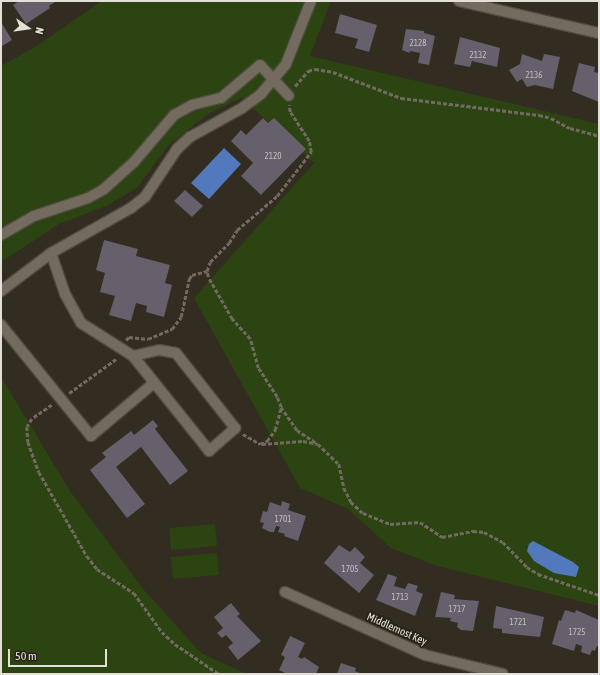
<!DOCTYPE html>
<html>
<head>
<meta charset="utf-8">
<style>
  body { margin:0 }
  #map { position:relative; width:600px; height:675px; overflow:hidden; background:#332c21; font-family:"Asap Condensed",sans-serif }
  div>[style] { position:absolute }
  .green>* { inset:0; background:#2c4412 }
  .water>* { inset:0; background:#5379bd }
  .building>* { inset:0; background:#665f6c }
  .path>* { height:2.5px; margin-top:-1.25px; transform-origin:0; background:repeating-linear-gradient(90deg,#716a61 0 4px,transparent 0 6px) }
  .roads { filter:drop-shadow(1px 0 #4f4a40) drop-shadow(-1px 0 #4f4a40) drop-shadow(0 1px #4f4a40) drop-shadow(0 -1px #4f4a40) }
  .minor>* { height:10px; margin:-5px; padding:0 5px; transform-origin:5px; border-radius:5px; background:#736b5e }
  span { translate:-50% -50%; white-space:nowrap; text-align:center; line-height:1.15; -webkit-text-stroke:4px #292318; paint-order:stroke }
  .number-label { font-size:9px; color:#c4bfbd }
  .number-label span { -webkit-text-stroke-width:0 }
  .street-label { font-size:11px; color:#e4dfd8 }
  .frame { position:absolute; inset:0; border:2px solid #e4dfd8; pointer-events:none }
  .north { position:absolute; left:8px; top:8px; width:40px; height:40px; -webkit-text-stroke:3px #292318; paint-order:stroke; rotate:103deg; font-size:11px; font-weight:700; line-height:16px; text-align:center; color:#e4dfd8 }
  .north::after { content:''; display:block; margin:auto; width:14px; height:18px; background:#e4dfd8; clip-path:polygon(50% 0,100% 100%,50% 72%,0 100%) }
  .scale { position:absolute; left:8px; top:649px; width:99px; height:18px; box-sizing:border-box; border:2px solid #e4dfd8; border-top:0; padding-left:5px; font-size:12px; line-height:14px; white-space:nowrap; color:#e4dfd8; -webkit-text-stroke:3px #292318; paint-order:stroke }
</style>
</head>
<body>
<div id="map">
  <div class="green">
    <i style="clip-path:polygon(102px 1px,331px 1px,310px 56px,599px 124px,599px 606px,434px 565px,391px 548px,348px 509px,300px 488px,194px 298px,314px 163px,241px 98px,208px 114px,168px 146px,137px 188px,108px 205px,59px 224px,1px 262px,1px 66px,32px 49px)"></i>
    <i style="clip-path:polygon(1px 377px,70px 491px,144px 590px,201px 653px,247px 674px,1px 674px)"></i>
    <i style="clip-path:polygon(215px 524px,217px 546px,171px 550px,169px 528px)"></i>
    <i style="clip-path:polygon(217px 553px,219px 575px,173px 579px,171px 557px)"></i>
  </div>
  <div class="water">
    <i style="clip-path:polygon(224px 148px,241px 164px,209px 199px,191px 183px)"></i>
    <i style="clip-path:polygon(533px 541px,573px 562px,579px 567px,576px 577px,554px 573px,534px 561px,527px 551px,529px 544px)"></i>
  </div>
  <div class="building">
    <i style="clip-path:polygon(19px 1px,54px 1px,55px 2px,49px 6px,50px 8px,26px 24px,13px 5px)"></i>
    <i style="clip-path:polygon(340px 14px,377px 25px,369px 52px,355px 48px,358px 39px,335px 33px)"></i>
    <i style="clip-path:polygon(1px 22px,12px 40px,2px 46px,1px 44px)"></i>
    <i style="clip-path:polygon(406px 29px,424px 31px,424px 33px,435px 36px,429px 65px,418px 63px,420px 53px,410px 51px,410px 53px,402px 50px)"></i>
    <i style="clip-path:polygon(460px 37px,500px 48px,497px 67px,472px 61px,470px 67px,454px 64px)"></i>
    <i style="clip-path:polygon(522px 54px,542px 61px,544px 54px,560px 57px,553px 89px,535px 85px,527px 87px,522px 79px,517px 82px,509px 70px,520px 64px)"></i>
    <i style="clip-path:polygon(579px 63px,595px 67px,594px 72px,599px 73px,599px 102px,572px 91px)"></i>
    <i style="clip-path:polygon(263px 118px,268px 123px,274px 118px,306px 149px,261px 195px,241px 176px,253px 163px,231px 141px,241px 130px,246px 135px)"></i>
    <i style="clip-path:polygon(185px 190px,203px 206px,192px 217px,174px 201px)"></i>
    <i style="clip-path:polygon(104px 240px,138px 249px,136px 256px,170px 265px,165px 283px,172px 285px,164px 317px,146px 312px,147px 306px,136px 303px,131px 321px,109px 315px,115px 296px,100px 292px,105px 273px,96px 270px)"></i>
    <i style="clip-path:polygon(153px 420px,158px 426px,155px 429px,188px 471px,170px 485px,141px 447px,116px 467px,145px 504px,127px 518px,90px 470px,106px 457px,102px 453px,131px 431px,134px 435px)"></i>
    <i style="clip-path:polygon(282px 501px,290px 504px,288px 510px,306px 516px,298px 541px,284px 536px,285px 534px,278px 532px,280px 527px,276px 526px,274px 532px,270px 532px,262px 528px,264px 523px,260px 522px,263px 511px,267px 512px,270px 502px,281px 506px)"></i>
    <i style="clip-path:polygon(339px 545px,350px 552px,355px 547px,365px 557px,360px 563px,374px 575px,359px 593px,324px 563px)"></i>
    <i style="clip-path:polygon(388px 574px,397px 577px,394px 586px,405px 589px,408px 583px,418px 586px,416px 591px,423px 594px,415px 616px,376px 600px)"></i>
    <i style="clip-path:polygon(441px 592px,455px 595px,454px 599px,479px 601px,473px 631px,461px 630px,457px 627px,458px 623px,450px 621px,451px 618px,435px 617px)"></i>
    <i style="clip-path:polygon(231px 603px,240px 614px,237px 616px,261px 641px,238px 660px,228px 647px,233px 643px,226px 635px,222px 638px,217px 633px,223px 628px,214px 617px)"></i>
    <i style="clip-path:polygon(496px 606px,544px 617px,540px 637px,502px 633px,502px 629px,493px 628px)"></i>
    <i style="clip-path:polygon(565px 610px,575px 613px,576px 610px,599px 620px,599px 647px,597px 646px,595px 651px,592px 650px,590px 655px,581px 652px,582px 646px,576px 644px,574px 651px,552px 644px,559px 620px,561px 621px)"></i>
    <i style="clip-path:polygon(290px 636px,305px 643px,298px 657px,302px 659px,304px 657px,319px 667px,316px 674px,287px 674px,279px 670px,285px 657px,281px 655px)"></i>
    <i style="clip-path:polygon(341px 663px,356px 668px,355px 671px,362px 674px,337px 674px)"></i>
  </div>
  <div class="path">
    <i style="left:295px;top:86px;width:20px;rotate:-49deg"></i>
    <i style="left:308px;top:71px;width:7px;rotate:-16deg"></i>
    <i style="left:315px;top:69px;width:18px;rotate:9deg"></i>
    <i style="left:333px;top:72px;width:73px;rotate:20.9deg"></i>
    <i style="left:401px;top:98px;width:139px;rotate:7deg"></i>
    <i style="left:539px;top:115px;width:12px;rotate:14deg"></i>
    <i style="left:551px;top:118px;width:21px;rotate:28deg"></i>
    <i style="left:570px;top:128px;width:30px;rotate:15deg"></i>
    <i style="left:126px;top:340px;width:4px;rotate:-45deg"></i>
    <i style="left:129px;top:337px;width:19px;rotate:6deg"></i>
    <i style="left:148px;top:339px;width:26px;rotate:-23deg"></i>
    <i style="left:172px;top:329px;width:15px;rotate:-53deg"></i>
    <i style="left:181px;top:317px;width:39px;rotate:-78deg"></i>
    <i style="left:189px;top:279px;width:5px;rotate:-53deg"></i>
    <i style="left:192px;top:275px;width:16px;rotate:-15deg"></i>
    <i style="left:69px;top:393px;width:58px;rotate:-35.9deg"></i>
    <i style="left:52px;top:405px;width:24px;rotate:145deg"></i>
    <i style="left:32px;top:419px;width:9px;rotate:122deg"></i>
    <i style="left:27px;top:427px;width:15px;rotate:86deg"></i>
    <i style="left:28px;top:442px;width:32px;rotate:70deg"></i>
    <i style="left:39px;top:472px;width:97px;rotate:60.3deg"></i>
    <i style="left:87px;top:556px;width:16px;rotate:52deg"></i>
    <i style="left:97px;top:569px;width:44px;rotate:33deg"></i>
    <i style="left:134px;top:593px;width:48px;rotate:54.3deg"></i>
    <i style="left:162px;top:632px;width:18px;rotate:43deg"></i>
    <i style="left:175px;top:644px;width:53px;rotate:34.3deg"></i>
    <i style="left:281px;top:407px;width:28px;rotate:55deg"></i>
    <i style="left:297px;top:430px;width:23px;rotate:34deg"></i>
    <i style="left:243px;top:434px;width:20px;rotate:30deg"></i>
    <i style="left:260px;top:444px;width:8px;rotate:-23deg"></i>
    <i style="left:267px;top:441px;width:14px;rotate:-54deg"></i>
    <i style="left:275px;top:430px;width:24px;rotate:-75deg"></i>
    <i style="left:281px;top:407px;width:11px;rotate:-112deg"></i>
    <i style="left:277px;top:397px;width:35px;rotate:-123deg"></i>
    <i style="left:258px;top:368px;width:30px;rotate:-105deg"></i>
    <i style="left:250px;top:339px;width:27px;rotate:-132deg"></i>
    <i style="left:232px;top:319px;width:48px;rotate:-119.7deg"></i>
    <i style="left:208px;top:277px;width:6px;rotate:-99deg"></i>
    <i style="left:207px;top:271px;width:9px;rotate:-72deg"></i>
    <i style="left:210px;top:262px;width:27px;rotate:-45deg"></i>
    <i style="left:229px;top:243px;width:15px;rotate:-58deg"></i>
    <i style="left:237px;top:230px;width:52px;rotate:-40.4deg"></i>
    <i style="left:277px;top:196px;width:56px;rotate:-52.3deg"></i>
    <i style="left:311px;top:152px;width:11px;rotate:-100deg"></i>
    <i style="left:309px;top:141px;width:35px;rotate:-123deg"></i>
    <i style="left:290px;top:112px;width:7px;rotate:-98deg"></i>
    <i style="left:262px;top:444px;width:41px;rotate:-4.2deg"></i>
    <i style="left:303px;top:441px;width:15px;rotate:11deg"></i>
    <i style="left:318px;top:444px;width:29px;rotate:44deg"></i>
    <i style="left:339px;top:464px;width:25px;rotate:78deg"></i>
    <i style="left:344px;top:488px;width:16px;rotate:63deg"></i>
    <i style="left:351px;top:502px;width:16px;rotate:43deg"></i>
    <i style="left:363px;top:513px;width:29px;rotate:22deg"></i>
    <i style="left:390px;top:524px;width:30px;rotate:-4deg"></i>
    <i style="left:420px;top:522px;width:27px;rotate:34deg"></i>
    <i style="left:442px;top:537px;width:32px;rotate:-11deg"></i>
    <i style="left:473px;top:531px;width:11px;rotate:5deg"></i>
    <i style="left:484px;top:532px;width:21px;rotate:28deg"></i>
    <i style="left:503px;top:542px;width:35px;rotate:46deg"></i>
    <i style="left:527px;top:567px;width:13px;rotate:32deg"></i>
    <i style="left:538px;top:574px;width:65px;rotate:19deg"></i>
  </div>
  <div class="roads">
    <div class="minor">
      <i style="left:459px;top:1px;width:144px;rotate:12.9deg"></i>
      <i style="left:1px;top:235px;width:38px;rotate:-30deg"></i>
      <i style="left:34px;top:216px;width:57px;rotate:-18.4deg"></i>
      <i style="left:88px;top:198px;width:18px;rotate:-29deg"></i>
      <i style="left:104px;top:189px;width:40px;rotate:-42deg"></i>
      <i style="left:134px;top:162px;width:62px;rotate:-49.6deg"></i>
      <i style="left:174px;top:115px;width:21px;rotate:-29deg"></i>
      <i style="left:192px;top:105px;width:30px;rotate:-14deg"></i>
      <i style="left:221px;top:98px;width:51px;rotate:-40.2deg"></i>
      <i style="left:260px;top:65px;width:42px;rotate:46.9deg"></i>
      <i style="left:51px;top:253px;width:43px;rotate:71.1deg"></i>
      <i style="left:65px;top:294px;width:33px;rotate:61deg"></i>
      <i style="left:81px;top:323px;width:62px;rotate:32.4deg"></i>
      <i style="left:133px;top:356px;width:122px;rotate:51.3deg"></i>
      <i style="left:209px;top:451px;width:35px;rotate:-41deg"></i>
      <i style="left:235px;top:428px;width:95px;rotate:-128.2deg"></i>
      <i style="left:176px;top:353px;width:17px;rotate:-170deg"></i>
      <i style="left:159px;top:350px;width:27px;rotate:167deg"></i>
      <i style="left:1px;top:291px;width:63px;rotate:-37.2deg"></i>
      <i style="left:51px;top:253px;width:92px;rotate:-29.4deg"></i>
      <i style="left:131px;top:208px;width:18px;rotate:-38deg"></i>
      <i style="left:145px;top:197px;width:58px;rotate:-56.3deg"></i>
      <i style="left:177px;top:149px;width:18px;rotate:-43deg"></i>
      <i style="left:190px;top:137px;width:60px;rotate:-29.1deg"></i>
      <i style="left:242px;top:108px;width:24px;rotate:-36deg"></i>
      <i style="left:261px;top:94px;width:39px;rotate:-50deg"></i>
      <i style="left:286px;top:64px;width:68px;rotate:-68.4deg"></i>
      <i style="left:1px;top:325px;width:143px;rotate:51deg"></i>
      <i style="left:91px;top:436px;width:82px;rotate:-40.1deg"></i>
      <i style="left:285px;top:592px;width:154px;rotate:24.2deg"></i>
      <i style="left:425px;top:655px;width:80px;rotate:13.7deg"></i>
    </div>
  </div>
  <div class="number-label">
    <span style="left:418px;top:43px">2128</span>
    <span style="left:478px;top:55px">2132</span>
    <span style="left:534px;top:75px">2136</span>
    <span style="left:273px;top:156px">2120</span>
    <span style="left:283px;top:519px">1701</span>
    <span style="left:350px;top:569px">1705</span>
    <span style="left:400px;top:597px">1713</span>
    <span style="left:457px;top:609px">1717</span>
    <span style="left:518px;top:622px">1721</span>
    <span style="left:577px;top:632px">1725</span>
  </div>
  <div class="street-label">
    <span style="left:397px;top:629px;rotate:24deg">Middlemost Key</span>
  </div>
  <div class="frame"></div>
  <div class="north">N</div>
  <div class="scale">50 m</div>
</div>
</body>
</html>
